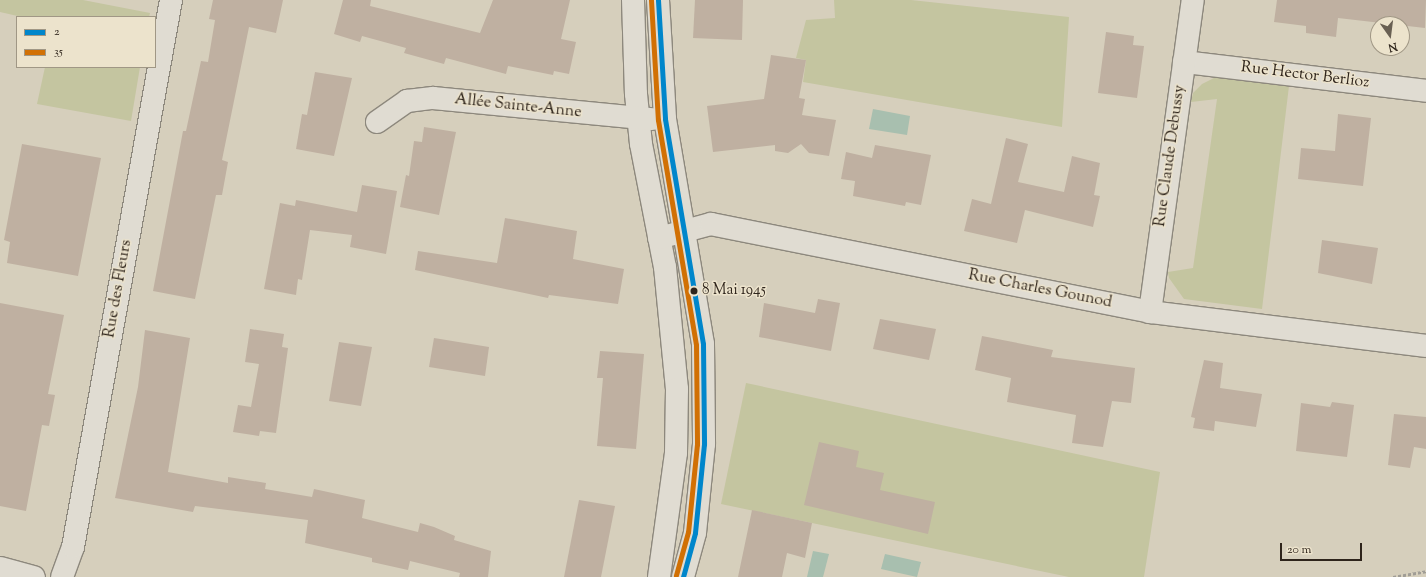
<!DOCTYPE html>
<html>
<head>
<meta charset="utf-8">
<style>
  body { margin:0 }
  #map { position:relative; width:1426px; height:577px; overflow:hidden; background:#d6cfbc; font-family:"Sorts Mill Goudy",serif }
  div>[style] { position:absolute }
  .green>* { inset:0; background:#c4c5a0 }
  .water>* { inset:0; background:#a8bfaf }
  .building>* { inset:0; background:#bfb0a1 }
  .path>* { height:2.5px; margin-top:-1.25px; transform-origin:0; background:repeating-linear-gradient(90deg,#a09d95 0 3px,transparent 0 5px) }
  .roads { filter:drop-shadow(1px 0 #8d887d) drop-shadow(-1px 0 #8d887d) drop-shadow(0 1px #8d887d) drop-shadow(0 -1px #8d887d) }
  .minor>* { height:22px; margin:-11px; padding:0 11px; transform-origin:11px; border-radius:11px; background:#e0dcd2 }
  .bus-1>* { height:5px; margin:-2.5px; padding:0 2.5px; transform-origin:2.5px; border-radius:2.5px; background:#0086cb }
  .bus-2>* { height:5px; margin:-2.5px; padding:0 2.5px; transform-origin:2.5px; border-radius:2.5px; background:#d17004 }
  .dots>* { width:11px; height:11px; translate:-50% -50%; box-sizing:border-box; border:2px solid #ece3cc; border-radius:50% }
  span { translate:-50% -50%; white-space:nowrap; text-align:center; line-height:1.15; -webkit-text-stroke:3px #ece3cc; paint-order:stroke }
  .bus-label { font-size:15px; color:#2e241b }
  .left { translate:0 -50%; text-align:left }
  .street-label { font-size:16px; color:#2e241b }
  .legend { position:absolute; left:16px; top:16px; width:140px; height:52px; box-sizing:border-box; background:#ece3cc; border:1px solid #a09785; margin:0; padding:5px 7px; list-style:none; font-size:12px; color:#2e241b }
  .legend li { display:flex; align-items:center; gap:8px; height:20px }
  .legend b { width:20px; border:1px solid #a09785 }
  .north { position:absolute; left:1370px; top:16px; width:40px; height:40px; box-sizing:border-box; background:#ece3cc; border:1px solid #a09785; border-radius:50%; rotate:166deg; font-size:11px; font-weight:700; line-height:16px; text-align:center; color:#2e241b }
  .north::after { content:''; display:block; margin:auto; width:14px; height:18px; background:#696053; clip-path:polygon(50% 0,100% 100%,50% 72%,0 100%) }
  .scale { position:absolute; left:1280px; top:543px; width:82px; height:18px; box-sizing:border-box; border:2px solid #2e241b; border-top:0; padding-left:5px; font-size:12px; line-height:14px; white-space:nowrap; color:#2e241b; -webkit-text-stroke:3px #ece3cc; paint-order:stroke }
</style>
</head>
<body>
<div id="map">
  <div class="green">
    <i style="clip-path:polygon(0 0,83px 0,150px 13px,149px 17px,22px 17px,0 12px)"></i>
    <i style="clip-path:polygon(834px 0,911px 0,1069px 17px,1062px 127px,803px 82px,806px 60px,796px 58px,806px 20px,835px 18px)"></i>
    <i style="clip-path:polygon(45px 67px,140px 67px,131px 121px,37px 104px)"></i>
    <i style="clip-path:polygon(1218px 76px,1289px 86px,1262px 309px,1184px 299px,1169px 278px,1168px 272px,1193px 268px,1217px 99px,1191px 102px,1193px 93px,1202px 84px)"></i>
    <i style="clip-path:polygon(746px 383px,1160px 472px,1144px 577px,1069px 577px,721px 504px)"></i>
  </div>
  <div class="water">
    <i style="clip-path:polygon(873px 109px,910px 116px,907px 135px,869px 129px)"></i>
    <i style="clip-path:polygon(813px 551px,829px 554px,823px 577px,807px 577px)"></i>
    <i style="clip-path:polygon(885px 554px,921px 562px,917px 577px,881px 569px)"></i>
  </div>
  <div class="building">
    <i style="clip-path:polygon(213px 0,283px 0,276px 33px,249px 27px,222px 160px,228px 162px,222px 195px,216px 195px,195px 299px,153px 291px,183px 131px,186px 131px,201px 61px,208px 62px,215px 20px,209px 19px)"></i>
    <i style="clip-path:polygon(343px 0,371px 0,370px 6px,480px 33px,493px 0,570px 0,561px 39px,576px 42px,569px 74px,554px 71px,553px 75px,508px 66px,506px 74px,446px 58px,444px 64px,404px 53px,406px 48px,362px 36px,360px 42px,334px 34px)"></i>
    <i style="clip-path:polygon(695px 0,743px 0,742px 40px,693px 38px)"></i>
    <i style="clip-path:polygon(1277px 0,1426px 0,1425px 28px,1338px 18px,1336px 37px,1306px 33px,1306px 26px,1274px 22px)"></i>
    <i style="clip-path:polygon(1106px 32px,1134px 36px,1133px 45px,1144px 46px,1137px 98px,1098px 93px)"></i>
    <i style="clip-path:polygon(771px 55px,806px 60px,799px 98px,805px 99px,802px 115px,836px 120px,829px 156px,809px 153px,801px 144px,788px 153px,775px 151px,775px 145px,713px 152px,707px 106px,764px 99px)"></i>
    <i style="clip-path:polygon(315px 72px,352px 78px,334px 156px,296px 149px,302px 114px,307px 115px)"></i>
    <i style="clip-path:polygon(1338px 114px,1371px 118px,1363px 186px,1298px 179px,1301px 148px,1335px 151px)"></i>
    <i style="clip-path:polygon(424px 127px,456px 132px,439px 215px,400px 207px,406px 175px,409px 176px,414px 141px,422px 142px)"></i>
    <i style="clip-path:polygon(1006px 138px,1028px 144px,1018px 182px,1064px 192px,1072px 156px,1100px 163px,1094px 195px,1100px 196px,1093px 227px,1025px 210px,1017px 243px,964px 231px,972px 199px,991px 204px)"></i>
    <i style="clip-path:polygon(22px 144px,101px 158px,78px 276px,7px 263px,10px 242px,4px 240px)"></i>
    <i style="clip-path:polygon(875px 145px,931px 155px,921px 205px,906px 202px,905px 206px,853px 196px,855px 181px,841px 179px,846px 152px,872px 158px)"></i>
    <i style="clip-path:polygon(362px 185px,397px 191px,386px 254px,350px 247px,352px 235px,310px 230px,302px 280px,298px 279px,296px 295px,264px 289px,280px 203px,295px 206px,296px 200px,357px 212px)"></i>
    <i style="clip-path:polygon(505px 218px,577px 231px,573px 259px,624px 269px,618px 304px,549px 295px,548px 298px,415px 270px,418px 251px,497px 263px)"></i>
    <i style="clip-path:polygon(1322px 240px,1378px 248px,1372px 284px,1318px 273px)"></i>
    <i style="clip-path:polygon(818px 299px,840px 303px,831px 351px,759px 337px,764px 303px,815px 313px)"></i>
    <i style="clip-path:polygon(0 303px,64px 315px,48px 394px,55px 395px,49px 426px,42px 425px,26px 511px,0 506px)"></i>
    <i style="clip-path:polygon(880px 319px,936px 329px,929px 360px,873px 349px)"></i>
    <i style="clip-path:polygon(250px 329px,284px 334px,282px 347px,288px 348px,276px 433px,260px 431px,259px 436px,233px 432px,238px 405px,251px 407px,259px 364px,245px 362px)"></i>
    <i style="clip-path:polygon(145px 330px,190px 338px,168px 472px,228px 483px,228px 477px,266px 483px,265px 489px,312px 497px,314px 489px,365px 500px,362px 518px,418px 532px,420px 523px,434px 527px,455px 536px,454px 540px,491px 551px,488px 577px,459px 577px,460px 573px,410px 561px,408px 570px,372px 562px,372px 558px,305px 543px,308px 520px,195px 506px,193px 512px,115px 498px,138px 387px)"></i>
    <i style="clip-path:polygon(982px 336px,1053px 350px,1051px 357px,1135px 368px,1131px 403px,1112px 401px,1103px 447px,1072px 443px,1076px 415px,1007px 402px,1011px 378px,975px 370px)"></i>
    <i style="clip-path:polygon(434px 338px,489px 347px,485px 376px,429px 367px)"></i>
    <i style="clip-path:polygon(339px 342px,372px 347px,361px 406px,329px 401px)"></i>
    <i style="clip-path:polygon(600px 351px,644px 354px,636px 449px,597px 446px,603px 378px,597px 378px)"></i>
    <i style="clip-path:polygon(1204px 360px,1223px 363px,1220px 388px,1262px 394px,1256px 427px,1215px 421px,1214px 431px,1193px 428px,1195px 418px,1191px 417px)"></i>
    <i style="clip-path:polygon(1332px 402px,1354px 405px,1347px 457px,1296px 451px,1301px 403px,1330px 407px)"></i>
    <i style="clip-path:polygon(1394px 414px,1426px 417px,1426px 449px,1414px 447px,1410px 468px,1388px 465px)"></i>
    <i style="clip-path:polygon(819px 442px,859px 451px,856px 467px,884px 473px,880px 490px,935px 502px,928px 534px,804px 505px)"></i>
    <i style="clip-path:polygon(579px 500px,615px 506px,601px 577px,564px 577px)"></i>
    <i style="clip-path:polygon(752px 510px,812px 523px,805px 558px,787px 553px,782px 577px,738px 577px)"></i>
  </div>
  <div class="path">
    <i style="left:1393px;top:577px;width:34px;rotate:-10deg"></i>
  </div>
  <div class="roads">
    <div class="minor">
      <i style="left:633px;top:0;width:94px;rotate:88.2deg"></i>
      <i style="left:636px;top:94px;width:50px;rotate:84.3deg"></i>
      <i style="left:641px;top:144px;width:125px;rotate:79deg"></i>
      <i style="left:665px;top:267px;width:123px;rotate:84.4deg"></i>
      <i style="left:677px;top:389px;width:64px;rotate:90.9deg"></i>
      <i style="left:676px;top:453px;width:125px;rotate:97.8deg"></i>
      <i style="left:658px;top:0;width:119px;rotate:86.6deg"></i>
      <i style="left:665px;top:119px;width:228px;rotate:80.4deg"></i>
      <i style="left:703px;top:344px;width:100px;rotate:89.4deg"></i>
      <i style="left:704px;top:444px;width:89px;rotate:95.8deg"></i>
      <i style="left:695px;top:533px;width:46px;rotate:105.3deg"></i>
      <i style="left:1184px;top:62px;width:244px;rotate:6.8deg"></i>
      <i style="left:377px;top:122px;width:37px;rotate:-35deg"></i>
      <i style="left:407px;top:101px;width:26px;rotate:-7deg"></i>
      <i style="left:433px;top:98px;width:220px;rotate:5.5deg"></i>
      <i style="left:659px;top:238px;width:54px;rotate:-15.1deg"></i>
      <i style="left:711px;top:224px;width:448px;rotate:11.3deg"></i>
      <i style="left:1150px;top:312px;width:278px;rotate:7deg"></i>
      <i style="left:1150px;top:312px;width:315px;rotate:-82.2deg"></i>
      <i style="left:0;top:568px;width:35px;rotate:15deg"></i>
      <i style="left:62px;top:577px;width:32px;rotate:-70deg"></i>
      <i style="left:73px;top:547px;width:556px;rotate:-79.84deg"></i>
    </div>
  </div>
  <div class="bus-1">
    <i style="left:658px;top:0;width:119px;rotate:86.6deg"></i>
    <i style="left:665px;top:119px;width:228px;rotate:80.4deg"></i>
    <i style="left:703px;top:344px;width:100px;rotate:89.4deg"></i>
    <i style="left:704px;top:444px;width:89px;rotate:95.8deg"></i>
    <i style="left:695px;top:533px;width:46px;rotate:105.3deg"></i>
  </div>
  <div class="bus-2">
    <i style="left:651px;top:0;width:120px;rotate:86.7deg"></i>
    <i style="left:658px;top:120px;width:228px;rotate:80.4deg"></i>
    <i style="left:696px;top:345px;width:99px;rotate:89.4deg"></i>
    <i style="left:697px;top:444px;width:88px;rotate:95.8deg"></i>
    <i style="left:688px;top:532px;width:45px;rotate:105.6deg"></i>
  </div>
  <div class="dots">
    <i style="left:694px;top:291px;background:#2e241b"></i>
  </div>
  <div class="bus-label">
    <span class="left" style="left:702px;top:291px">8 Mai 1945</span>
  </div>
  <div class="street-label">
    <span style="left:1305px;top:76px;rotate:7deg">Rue Hector Berlioz</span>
    <span style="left:518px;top:107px;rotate:6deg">Allée Sainte-Anne</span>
    <span style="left:1171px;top:156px;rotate:-82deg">Rue Claude Debussy</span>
    <span style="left:119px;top:289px;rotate:-80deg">Rue des Fleurs</span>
    <span style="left:1040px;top:290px;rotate:11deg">Rue Charles Gounod</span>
  </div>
  <ul class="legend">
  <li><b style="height:5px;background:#0086cb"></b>2</li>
  <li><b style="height:5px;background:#d17004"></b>35</li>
  </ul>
  <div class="north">N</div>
  <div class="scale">20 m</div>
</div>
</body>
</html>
